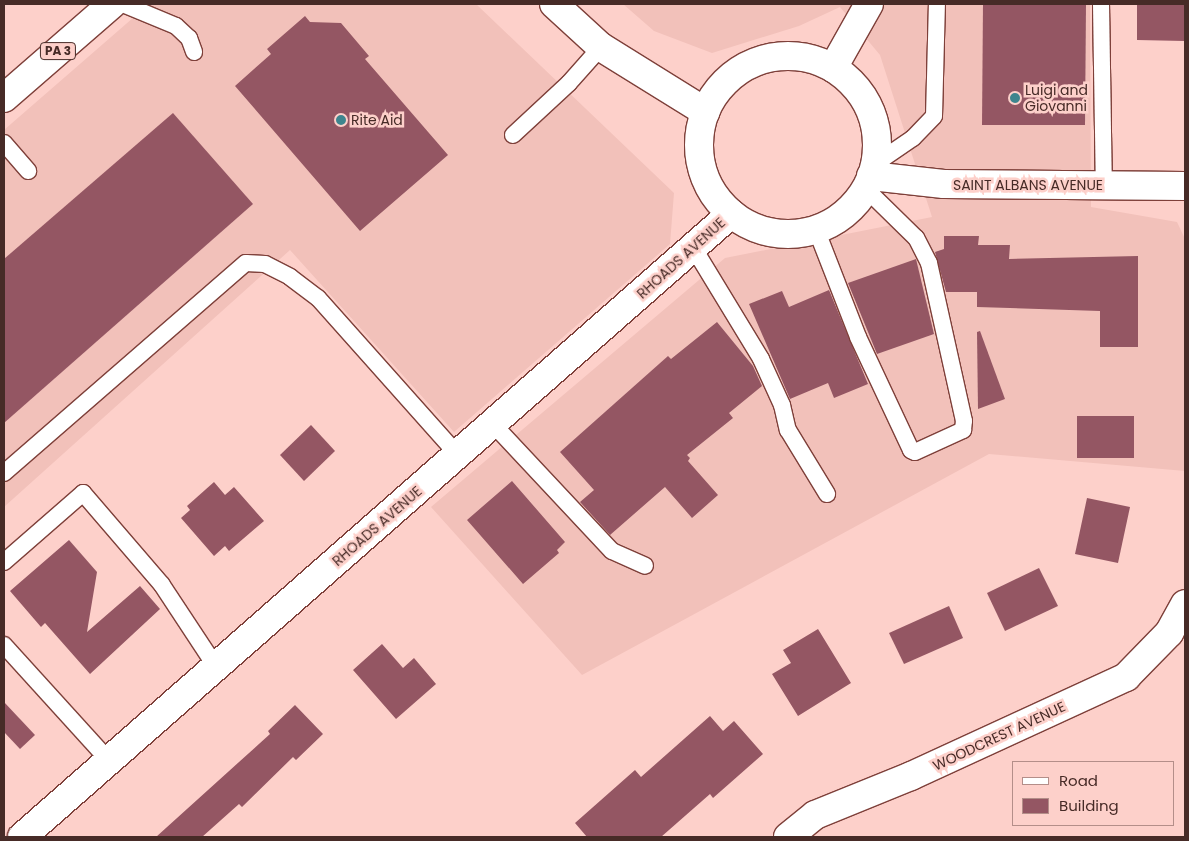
<!DOCTYPE html>
<html>
<head>
<meta charset="utf-8">
<style>
  body { margin:0 }
  #map { position:relative; width:1189px; height:841px; overflow:hidden; background:#fdd0ca; font-family:Poppins,sans-serif }
  div>[style] { position:absolute }
  .built>* { inset:0; background:#f2c1ba }
  .building>* { inset:0; background:#945663 }
  .roads { filter:drop-shadow(1px 0 #7e403a) drop-shadow(-1px 0 #7e403a) drop-shadow(0 1px #7e403a) drop-shadow(0 -1px #7e403a) }
  .lane>* { height:16px; margin:-8px; padding:0 8px; transform-origin:8px; border-radius:8px; background:#fff }
  .street>* { height:28px; margin:-14px; padding:0 14px; transform-origin:14px; border-radius:14px; background:#fff }
  .street>.ring { margin:-14px; padding:0; box-sizing:content-box; background:none; border:28px solid #fff; border-radius:50% }
  .highway>* { height:28px; margin:-14px; padding:0 14px; transform-origin:14px; border-radius:14px; background:#fff }
  .dots>* { width:14px; height:14px; translate:-50% -50%; box-sizing:border-box; border:2px solid #fdd0ca; border-radius:50% }
  span { translate:-50% -50%; white-space:nowrap; text-align:center; line-height:1.15; -webkit-text-stroke:5px #fdd0ca; paint-order:stroke }
  .shield-label span { padding:1px 4px; background:#fdd0ca; border:1px solid; border-radius:4px; -webkit-text-stroke-width:0 }
  .shield-label { font-size:12px; color:#472b27; font-weight:700 }
  .poi-label { font-size:14px; color:#472b27 }
  .left { translate:0 -50%; text-align:left }
  .street-label { font-size:14px; color:#472b27 }
  .frame { position:absolute; inset:0; border:5px solid #472b27; pointer-events:none }
  .legend { position:absolute; left:1012px; top:761px; width:162px; height:65px; box-sizing:border-box; background:#fdd0ca; border:1px solid #b48e89; margin:0; padding:6px 9px; list-style:none; font-size:15px; color:#472b27 }
  .legend li { display:flex; align-items:center; gap:10px; height:25px }
  .legend b { width:25px; border:1px solid #b48e89 }
</style>
</head>
<body>
<div id="map">
  <div class="built">
    <i style="clip-path:polygon(149px 4px,476px 4px,674px 193px,670px 244px,454px 432px,290px 250px,4px 507px,4px 130px)"></i>
    <i style="clip-path:polygon(623px 4px,1090px 4px,1091px 207px,1177px 222px,1185px 239px,1185px 471px,989px 454px,582px 675px,431px 507px,725px 258px,932px 217px,880px 55px,840px 7px,799px 26px,712px 53px,654px 31px)"></i>
  </div>
  <div class="building">
    <i style="clip-path:polygon(983px 4px,1086px 4px,1085px 125px,982px 125px)"></i>
    <i style="clip-path:polygon(1137px 5px,1185px 5px,1185px 41px,1137px 40px)"></i>
    <i style="clip-path:polygon(305px 16px,310px 22px,341px 23px,369px 56px,365px 59px,448px 155px,360px 231px,235px 86px,271px 54px,267px 49px)"></i>
    <i style="clip-path:polygon(173px 113px,253px 204px,4px 423px,4px 259px)"></i>
    <i style="clip-path:polygon(944px 236px,979px 236px,978px 245px,1010px 245px,1009px 259px,1138px 256px,1138px 347px,1100px 347px,1100px 311px,977px 307px,977px 292px,946px 292px,935px 252px,944px 249px)"></i>
    <i style="clip-path:polygon(916px 259px,934px 334px,877px 354px,848px 283px)"></i>
    <i style="clip-path:polygon(829px 290px,868px 384px,834px 398px,828px 383px,790px 399px,749px 304px,782px 291px,789px 307px)"></i>
    <i style="clip-path:polygon(717px 322px,753px 366px,762px 386px,729px 413px,733px 418px,687px 455px,690px 458px,688px 461px,718px 495px,692px 518px,665px 487px,610px 535px,580px 502px,594px 490px,560px 452px,668px 356px,671px 359px)"></i>
    <i style="clip-path:polygon(980px 331px,1005px 399px,978px 409px,977px 332px)"></i>
    <i style="clip-path:polygon(1077px 416px,1134px 416px,1134px 458px,1077px 458px)"></i>
    <i style="clip-path:polygon(311px 425px,335px 451px,304px 481px,280px 455px)"></i>
    <i style="clip-path:polygon(512px 481px,565px 542px,557px 550px,559px 553px,523px 584px,467px 520px)"></i>
    <i style="clip-path:polygon(214px 482px,225px 495px,234px 487px,264px 521px,229px 551px,225px 546px,214px 556px,181px 518px,190px 510px,187px 506px)"></i>
    <i style="clip-path:polygon(1087px 498px,1130px 507px,1118px 563px,1075px 554px)"></i>
    <i style="clip-path:polygon(69px 540px,97px 572px,87px 632px,140px 586px,160px 609px,90px 674px,45px 623px,41px 627px,10px 591px)"></i>
    <i style="clip-path:polygon(1039px 568px,1058px 606px,1005px 631px,987px 593px)"></i>
    <i style="clip-path:polygon(949px 606px,963px 638px,904px 664px,889px 633px)"></i>
    <i style="clip-path:polygon(818px 629px,851px 683px,798px 716px,772px 674px,791px 663px,783px 650px)"></i>
    <i style="clip-path:polygon(382px 644px,403px 668px,414px 658px,436px 684px,396px 719px,353px 670px)"></i>
    <i style="clip-path:polygon(4px 702px,35px 735px,20px 749px,4px 732px)"></i>
    <i style="clip-path:polygon(295px 705px,323px 734px,296px 760px,293px 757px,242px 807px,239px 804px,202px 837px,156px 837px,270px 734px,268px 731px)"></i>
    <i style="clip-path:polygon(710px 716px,723px 731px,734px 721px,763px 754px,713px 798px,710px 794px,661px 837px,587px 837px,575px 823px,635px 770px,641px 777px)"></i>
  </div>
  <div class="roads">
    <div class="lane">
      <i style="left:123px;top:4px;width:57px;rotate:22.5deg"></i>
      <i style="left:176px;top:26px;width:18px;rotate:43deg"></i>
      <i style="left:189px;top:38px;width:15px;rotate:70deg"></i>
      <i style="left:1101px;top:4px;width:182px;rotate:89.1deg"></i>
      <i style="left:513px;top:135px;width:76px;rotate:-42.9deg"></i>
      <i style="left:569px;top:83px;width:48px;rotate:-48.4deg"></i>
      <i style="left:4px;top:143px;width:37px;rotate:49deg"></i>
      <i style="left:875px;top:164px;width:46px;rotate:-34.4deg"></i>
      <i style="left:913px;top:138px;width:30px;rotate:-46deg"></i>
      <i style="left:934px;top:116px;width:112px;rotate:-88.5deg"></i>
      <i style="left:816px;top:229px;width:116px;rotate:68.7deg"></i>
      <i style="left:858px;top:337px;width:125px;rotate:64.9deg"></i>
      <i style="left:911px;top:450px;width:4px;rotate:27deg"></i>
      <i style="left:915px;top:452px;width:53px;rotate:-24.6deg"></i>
      <i style="left:963px;top:430px;width:9px;rotate:-84deg"></i>
      <i style="left:964px;top:421px;width:162px;rotate:-102.5deg"></i>
      <i style="left:929px;top:263px;width:28px;rotate:-117deg"></i>
      <i style="left:916px;top:238px;width:70px;rotate:-135.6deg"></i>
      <i style="left:693px;top:247px;width:131px;rotate:58.7deg"></i>
      <i style="left:761px;top:359px;width:51px;rotate:65.5deg"></i>
      <i style="left:782px;top:405px;width:26px;rotate:77deg"></i>
      <i style="left:788px;top:430px;width:75px;rotate:58.6deg"></i>
      <i style="left:493px;top:424px;width:174px;rotate:46.9deg"></i>
      <i style="left:612px;top:551px;width:36px;rotate:24deg"></i>
      <i style="left:4px;top:473px;width:320px;rotate:-41deg"></i>
      <i style="left:246px;top:263px;width:19px;rotate:3deg"></i>
      <i style="left:265px;top:264px;width:28px;rotate:27deg"></i>
      <i style="left:290px;top:277px;width:35px;rotate:37deg"></i>
      <i style="left:318px;top:298px;width:210px;rotate:48.3deg"></i>
      <i style="left:4px;top:562px;width:105px;rotate:-41.1deg"></i>
      <i style="left:83px;top:493px;width:121px;rotate:49.3deg"></i>
      <i style="left:162px;top:585px;width:98px;rotate:56.6deg"></i>
      <i style="left:4px;top:645px;width:156px;rotate:47.8deg"></i>
    </div>
    <div class="street">
      <i style="left:554px;top:4px;width:64px;rotate:42.5deg"></i>
      <i style="left:601px;top:47px;width:123px;rotate:31.8deg"></i>
      <i class="ring" style="left:699px;top:56px;width:150px;height:150px"></i>
      <i style="left:833px;top:68px;width:73px;rotate:-60.6deg"></i>
      <i style="left:871px;top:176px;width:73px;rotate:6.3deg"></i>
      <i style="left:944px;top:184px;width:241px;rotate:0.5deg"></i>
      <i style="left:22px;top:837px;width:944px;rotate:-41.31deg"></i>
      <i style="left:788px;top:837px;width:35px;rotate:-39deg"></i>
      <i style="left:815px;top:815px;width:104px;rotate:-22.1deg"></i>
      <i style="left:911px;top:776px;width:237px;rotate:-24.7deg"></i>
      <i style="left:1126px;top:677px;width:62px;rotate:-45.7deg"></i>
      <i style="left:1169px;top:633px;width:33px;rotate:-61deg"></i>
    </div>
    <div class="highway">
      <i style="left:4px;top:98px;width:143px;rotate:-41deg"></i>
    </div>
  </div>
  <div class="dots">
    <i style="left:1015px;top:98px;background:#3e858e"></i>
    <i style="left:341px;top:120px;background:#3e858e"></i>
  </div>
  <div class="shield-label">
    <span style="left:58px;top:51px">PA 3</span>
  </div>
  <div class="poi-label">
    <span class="left" style="left:1025px;top:98px">Luigi and<br>Giovanni</span>
    <span class="left" style="left:351px;top:120px">Rite Aid</span>
  </div>
  <div class="street-label">
    <span style="left:1028px;top:185px">SAINT ALBANS AVENUE</span>
    <span style="left:681px;top:258px;rotate:-42deg">RHOADS AVENUE</span>
    <span style="left:377px;top:526px;rotate:-41deg">RHOADS AVENUE</span>
    <span style="left:999px;top:736px;rotate:-25deg">WOODCREST AVENUE</span>
  </div>
  <div class="frame"></div>
  <ul class="legend">
  <li><b style="height:6px;background:#fff"></b>Road</li>
  <li><b style="height:14px;background:#945663"></b>Building</li>
  </ul>
</div>
</body>
</html>
